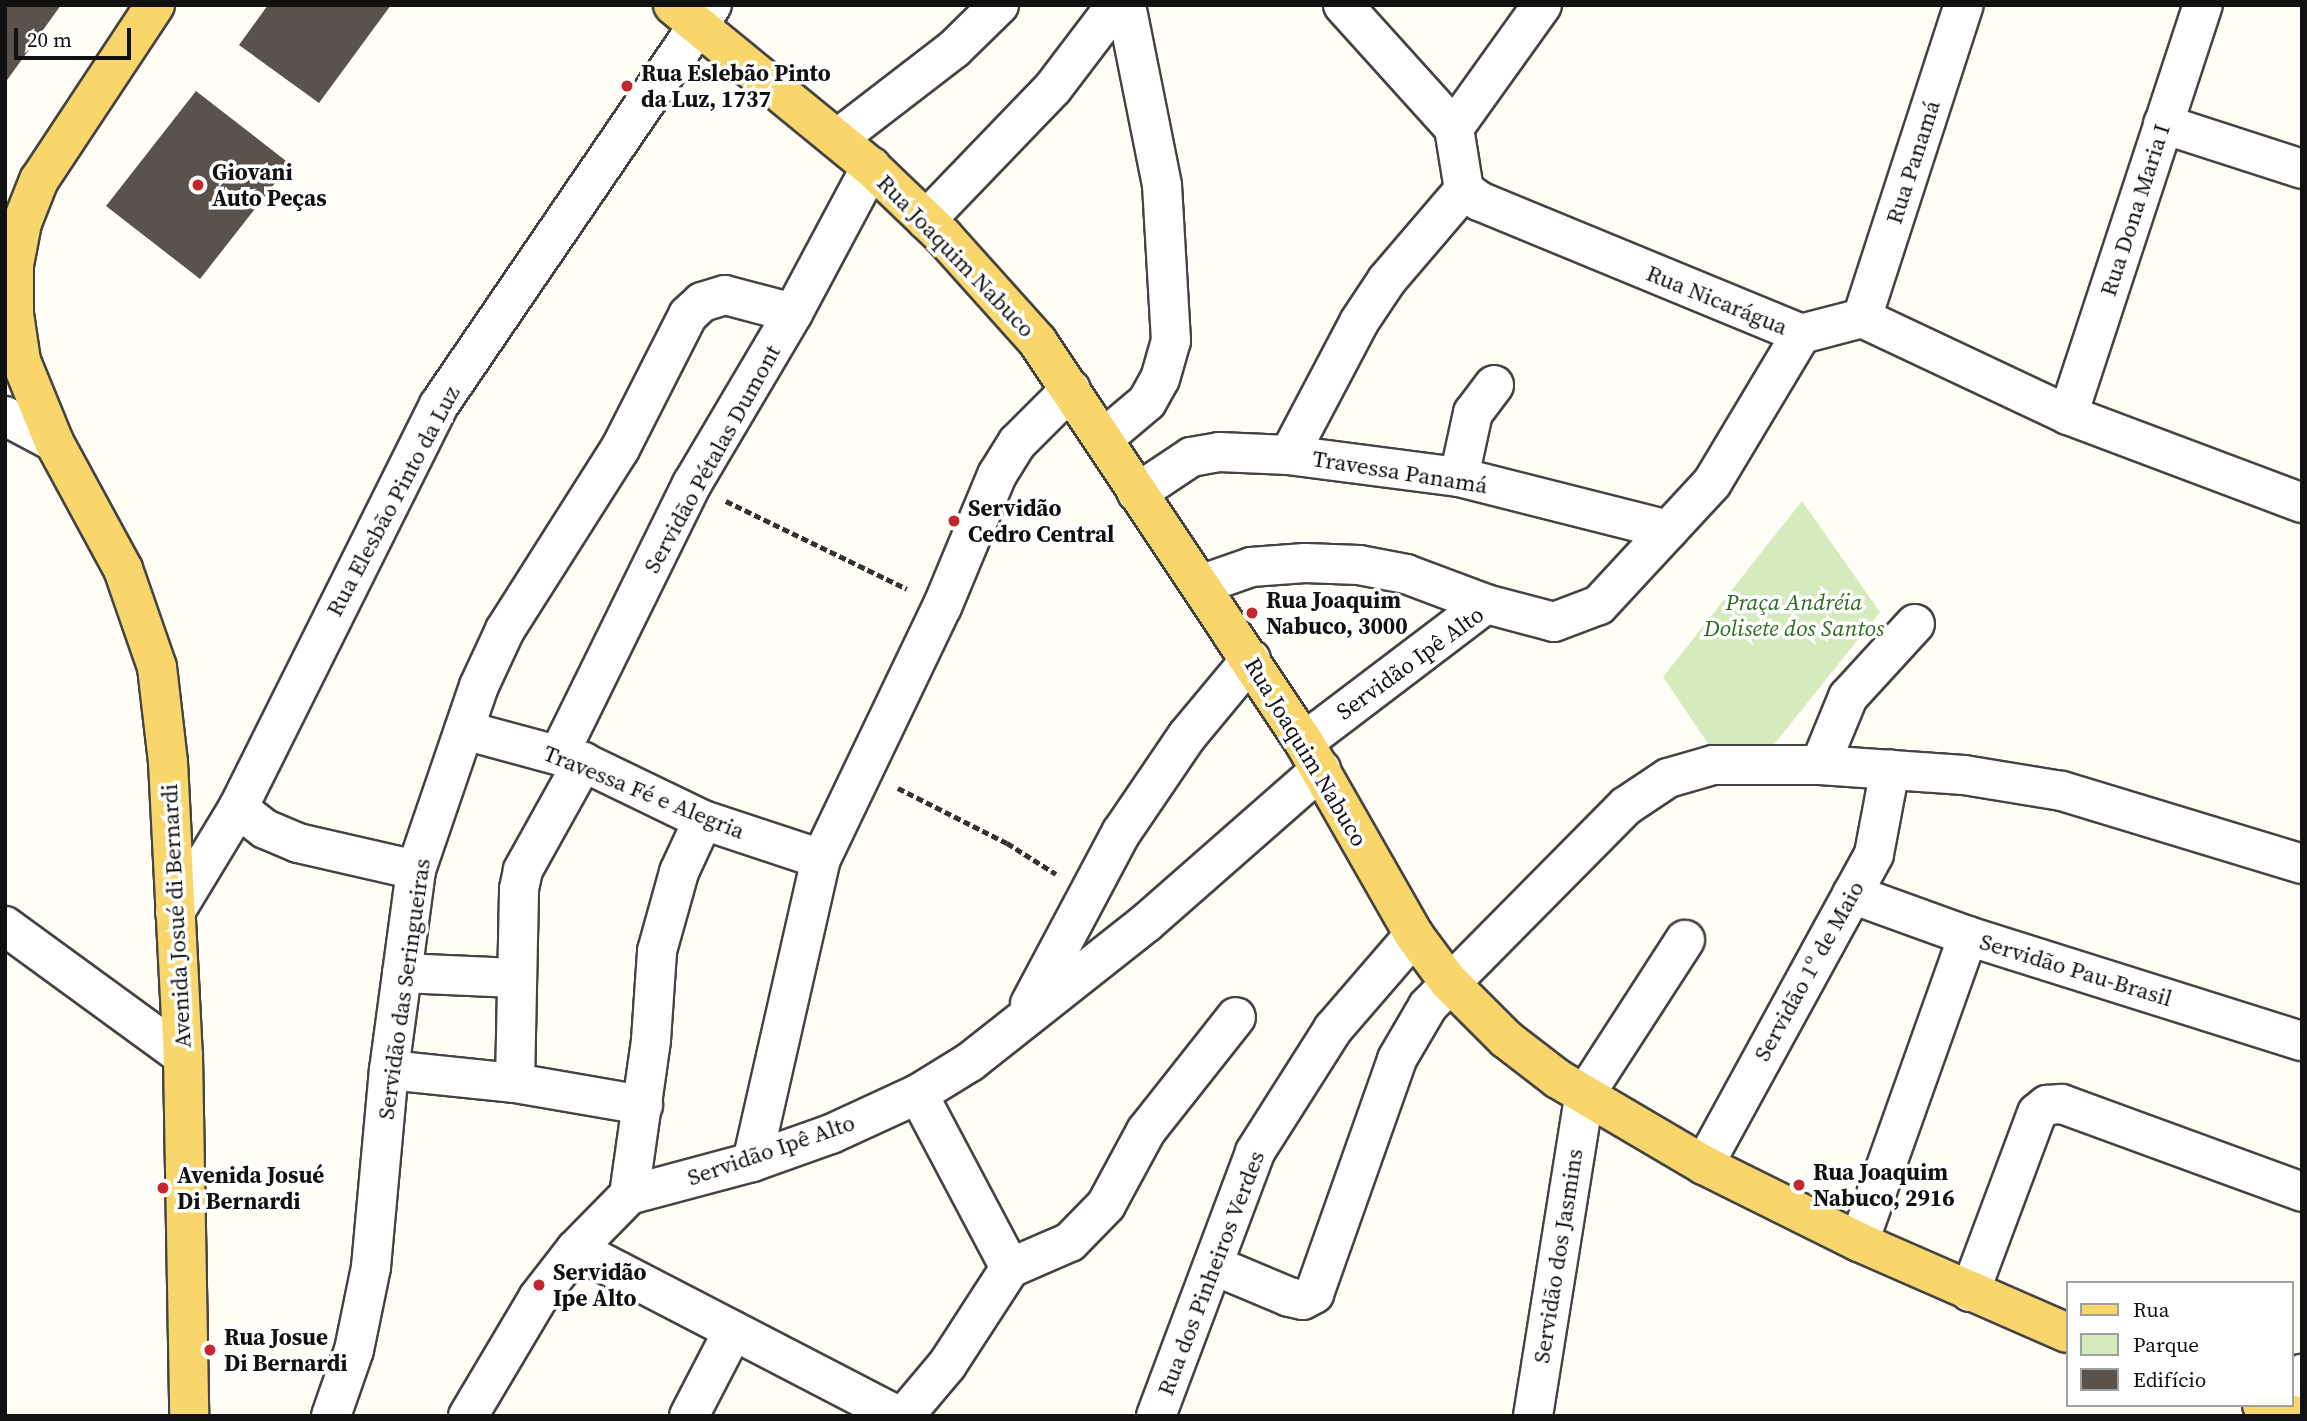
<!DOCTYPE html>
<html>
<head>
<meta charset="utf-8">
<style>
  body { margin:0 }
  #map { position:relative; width:2307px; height:1421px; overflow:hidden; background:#fffdf5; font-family:"Source Serif 4",serif }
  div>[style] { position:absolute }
  .green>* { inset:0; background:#d5ebbd }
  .building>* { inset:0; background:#5a524d }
  .path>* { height:4.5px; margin-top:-2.25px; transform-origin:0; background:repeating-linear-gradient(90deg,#333 0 7px,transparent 0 10.5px) }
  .roads { filter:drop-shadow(2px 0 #444) drop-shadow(-2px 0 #444) drop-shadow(0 2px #444) drop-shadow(0 -2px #444) }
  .minor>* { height:38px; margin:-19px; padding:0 19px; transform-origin:19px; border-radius:19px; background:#fff }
  .major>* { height:38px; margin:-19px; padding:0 19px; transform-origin:19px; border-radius:19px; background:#f9d66b }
  .dots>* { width:19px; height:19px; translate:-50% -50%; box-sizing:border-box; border:4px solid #fff; border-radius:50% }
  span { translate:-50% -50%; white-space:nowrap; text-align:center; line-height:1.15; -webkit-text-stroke:7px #fff; paint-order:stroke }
  .poi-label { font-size:23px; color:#111; font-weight:700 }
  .left { translate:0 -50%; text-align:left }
  .street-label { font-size:23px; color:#111 }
  .park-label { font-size:23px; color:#2f6b1f; font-style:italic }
  .frame { position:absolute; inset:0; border:7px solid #111; pointer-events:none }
  .legend { position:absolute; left:2066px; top:1281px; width:228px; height:126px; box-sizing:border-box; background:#fff; border:2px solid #a0a0a0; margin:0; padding:9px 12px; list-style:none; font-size:21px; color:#111 }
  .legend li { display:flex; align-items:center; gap:14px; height:35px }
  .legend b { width:35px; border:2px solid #a0a0a0 }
  .scale { position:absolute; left:14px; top:28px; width:117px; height:32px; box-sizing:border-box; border:4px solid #111; border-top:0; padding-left:9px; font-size:21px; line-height:24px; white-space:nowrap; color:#111; -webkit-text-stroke:5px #fff; paint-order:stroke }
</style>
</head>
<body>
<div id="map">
  <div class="green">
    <i style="clip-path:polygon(1802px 501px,1880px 612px,1768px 752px,1713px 751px,1663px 677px)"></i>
  </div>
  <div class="building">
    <i style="clip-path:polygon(5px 5px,61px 5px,5px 83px)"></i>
    <i style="clip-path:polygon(268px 5px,391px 5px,319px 103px,239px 45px)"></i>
    <i style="clip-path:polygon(196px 91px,290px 164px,200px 279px,106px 206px)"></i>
  </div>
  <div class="path">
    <i style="left:726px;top:501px;width:201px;rotate:25.9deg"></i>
    <i style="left:898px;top:788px;width:122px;rotate:26.8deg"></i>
    <i style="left:1007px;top:843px;width:58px;rotate:32.3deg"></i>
  </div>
  <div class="roads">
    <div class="minor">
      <i style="left:1343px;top:5px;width:166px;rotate:47.9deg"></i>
      <i style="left:1454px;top:128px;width:63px;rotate:80.8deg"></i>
      <i style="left:1464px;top:190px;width:19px;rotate:36deg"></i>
      <i style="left:1479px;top:201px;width:348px;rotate:22.4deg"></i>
      <i style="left:1801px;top:334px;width:63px;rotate:-14.7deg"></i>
      <i style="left:1862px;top:318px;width:228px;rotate:25.2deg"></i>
      <i style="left:2068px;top:415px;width:250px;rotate:20.6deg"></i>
      <i style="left:2163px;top:124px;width:146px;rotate:17.9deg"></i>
      <i style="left:1454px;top:128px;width:151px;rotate:-54.4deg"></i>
      <i style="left:837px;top:139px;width:148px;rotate:-37.6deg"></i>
      <i style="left:954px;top:49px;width:63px;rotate:-44.4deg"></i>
      <i style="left:926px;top:220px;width:183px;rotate:-46.1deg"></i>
      <i style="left:1053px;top:88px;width:104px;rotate:-52.8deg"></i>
      <i style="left:1862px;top:318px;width:329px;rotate:-72deg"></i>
      <i style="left:2068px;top:415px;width:432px;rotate:-71.8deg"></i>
      <i style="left:5px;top:416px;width:55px;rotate:28deg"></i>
      <i style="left:1103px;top:439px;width:57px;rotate:-40.1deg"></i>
      <i style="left:1147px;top:402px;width:26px;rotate:-61deg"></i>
      <i style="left:1160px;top:379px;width:40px;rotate:-74deg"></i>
      <i style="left:1171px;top:341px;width:156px;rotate:-93.3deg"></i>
      <i style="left:1162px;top:185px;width:184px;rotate:-101.3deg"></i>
      <i style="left:1289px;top:455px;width:150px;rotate:-62.2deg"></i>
      <i style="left:1359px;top:322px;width:50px;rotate:-56.3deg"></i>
      <i style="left:1387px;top:280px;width:118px;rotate:-49.5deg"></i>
      <i style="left:1459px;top:477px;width:66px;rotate:-77.7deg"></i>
      <i style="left:1473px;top:413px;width:35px;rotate:-53deg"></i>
      <i style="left:1137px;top:493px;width:65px;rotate:-33.7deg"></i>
      <i style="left:1191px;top:457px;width:28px;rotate:-10deg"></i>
      <i style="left:1219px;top:452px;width:70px;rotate:2.5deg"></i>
      <i style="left:1289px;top:455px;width:171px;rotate:7.4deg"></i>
      <i style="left:1459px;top:477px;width:216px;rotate:14.2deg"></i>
      <i style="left:1200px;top:585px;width:54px;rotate:-19.4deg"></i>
      <i style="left:1251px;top:567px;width:54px;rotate:-4.2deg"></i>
      <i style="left:1305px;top:563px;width:54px;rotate:2.1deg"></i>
      <i style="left:1359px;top:565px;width:48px;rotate:10.8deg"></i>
      <i style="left:1406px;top:574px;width:85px;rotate:20.6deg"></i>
      <i style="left:464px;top:730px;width:123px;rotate:15.1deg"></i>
      <i style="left:583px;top:762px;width:133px;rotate:25.8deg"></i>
      <i style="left:703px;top:820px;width:124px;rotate:18.3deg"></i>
      <i style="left:1304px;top:742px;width:228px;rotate:-37.2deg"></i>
      <i style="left:1486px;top:604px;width:70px;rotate:14.8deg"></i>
      <i style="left:1554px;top:622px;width:48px;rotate:-20.7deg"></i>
      <i style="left:1599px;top:605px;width:166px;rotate:-47.2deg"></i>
      <i style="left:1712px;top:483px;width:174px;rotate:-59.1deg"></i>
      <i style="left:559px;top:754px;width:301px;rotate:-63.8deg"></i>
      <i style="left:692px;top:484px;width:199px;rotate:-59.4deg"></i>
      <i style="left:793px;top:313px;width:166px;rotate:-61.9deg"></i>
      <i style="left:1820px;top:765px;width:74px;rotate:-67.6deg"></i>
      <i style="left:1848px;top:697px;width:99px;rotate:-47.5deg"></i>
      <i style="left:238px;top:808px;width:34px;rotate:38deg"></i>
      <i style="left:265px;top:829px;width:36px;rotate:23deg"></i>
      <i style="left:298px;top:843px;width:121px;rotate:12.9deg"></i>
      <i style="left:1852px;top:894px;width:123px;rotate:19.9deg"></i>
      <i style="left:1968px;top:936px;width:350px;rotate:17.5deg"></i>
      <i style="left:175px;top:912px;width:122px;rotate:-58.8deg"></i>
      <i style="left:238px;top:808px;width:450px;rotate:-63.5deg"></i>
      <i style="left:439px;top:405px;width:484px;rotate:-55.7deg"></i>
      <i style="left:5px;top:926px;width:220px;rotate:36.1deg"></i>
      <i style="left:402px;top:973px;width:113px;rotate:2.5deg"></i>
      <i style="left:1030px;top:1004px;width:194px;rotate:-62deg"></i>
      <i style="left:1121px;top:833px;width:117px;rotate:-55.8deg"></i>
      <i style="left:1187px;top:736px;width:100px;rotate:-50.3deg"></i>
      <i style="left:389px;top:1070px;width:127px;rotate:5.9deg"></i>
      <i style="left:515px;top:1083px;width:130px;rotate:9.8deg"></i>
      <i style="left:515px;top:1083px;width:194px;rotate:-88.8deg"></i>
      <i style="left:519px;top:889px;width:19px;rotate:-78deg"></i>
      <i style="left:523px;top:870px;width:124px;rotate:-60.9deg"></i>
      <i style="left:918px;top:1094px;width:197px;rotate:62.1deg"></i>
      <i style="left:752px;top:1162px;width:311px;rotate:-77.2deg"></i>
      <i style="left:821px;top:859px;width:280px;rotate:-64.4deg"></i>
      <i style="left:942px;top:607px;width:143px;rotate:-67.4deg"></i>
      <i style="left:997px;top:475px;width:38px;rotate:-58deg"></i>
      <i style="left:1017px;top:443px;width:76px;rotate:-45deg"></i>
      <i style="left:1704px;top:1165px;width:354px;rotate:-61.3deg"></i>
      <i style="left:1874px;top:854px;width:86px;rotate:-79.3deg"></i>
      <i style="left:629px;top:1195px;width:157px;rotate:-81.9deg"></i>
      <i style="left:651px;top:1040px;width:89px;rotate:-86.1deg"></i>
      <i style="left:657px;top:951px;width:82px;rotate:-74.4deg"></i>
      <i style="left:679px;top:872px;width:57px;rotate:-65.2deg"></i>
      <i style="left:1859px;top:1242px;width:325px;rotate:-70.4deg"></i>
      <i style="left:576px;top:1249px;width:363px;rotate:27.4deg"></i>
      <i style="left:1213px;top:1265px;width:82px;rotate:22.8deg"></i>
      <i style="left:1289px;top:1297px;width:14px;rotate:12deg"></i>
      <i style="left:1303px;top:1300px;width:13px;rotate:-29deg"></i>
      <i style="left:1314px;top:1294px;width:249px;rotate:-70.5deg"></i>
      <i style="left:1397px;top:1059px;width:61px;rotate:-59.7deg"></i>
      <i style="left:1428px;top:1006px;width:281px;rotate:-45.3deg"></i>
      <i style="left:1626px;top:806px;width:50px;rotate:-33.7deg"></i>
      <i style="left:1668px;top:778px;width:47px;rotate:-16.1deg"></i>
      <i style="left:1713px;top:765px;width:107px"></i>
      <i style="left:1820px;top:765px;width:144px;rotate:4deg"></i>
      <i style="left:1964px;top:775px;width:99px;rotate:9.3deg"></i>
      <i style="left:2062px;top:791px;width:251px;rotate:16.9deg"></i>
      <i style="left:1970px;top:1292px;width:191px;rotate:-69.5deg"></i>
      <i style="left:2037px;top:1113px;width:13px;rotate:-39deg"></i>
      <i style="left:2047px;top:1105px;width:15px;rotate:-4deg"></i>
      <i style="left:2062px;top:1104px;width:256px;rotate:20.1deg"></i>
      <i style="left:2290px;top:1414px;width:42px;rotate:-73.3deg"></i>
      <i style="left:331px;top:1416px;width:70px;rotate:-70.8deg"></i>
      <i style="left:354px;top:1350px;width:85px;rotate:-78.4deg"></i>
      <i style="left:371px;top:1267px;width:198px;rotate:-84.8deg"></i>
      <i style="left:389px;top:1070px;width:202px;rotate:-82.3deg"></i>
      <i style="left:416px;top:870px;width:194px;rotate:-71.1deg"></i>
      <i style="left:479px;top:686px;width:62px;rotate:-65.1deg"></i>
      <i style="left:505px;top:630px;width:214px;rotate:-57.6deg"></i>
      <i style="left:620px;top:449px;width:150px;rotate:-63.1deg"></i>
      <i style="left:688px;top:315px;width:19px;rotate:-43deg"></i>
      <i style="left:702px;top:302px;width:24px;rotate:-17deg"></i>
      <i style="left:725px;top:295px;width:70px;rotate:14.8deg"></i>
      <i style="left:468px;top:1416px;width:137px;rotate:-59.3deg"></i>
      <i style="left:538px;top:1298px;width:62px;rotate:-52.2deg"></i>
      <i style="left:576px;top:1249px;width:76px;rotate:-45.5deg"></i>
      <i style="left:629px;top:1195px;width:127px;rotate:-15deg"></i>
      <i style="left:752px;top:1162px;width:84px;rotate:-19.5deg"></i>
      <i style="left:831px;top:1134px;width:96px;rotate:-24.7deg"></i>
      <i style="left:918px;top:1094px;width:61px;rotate:-31.6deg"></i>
      <i style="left:970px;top:1062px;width:224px;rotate:-38.3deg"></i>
      <i style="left:1146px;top:923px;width:233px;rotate:-41.3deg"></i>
      <i style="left:689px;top:1416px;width:96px;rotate:-62.6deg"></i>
      <i style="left:904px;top:1416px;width:67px;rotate:-49.9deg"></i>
      <i style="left:947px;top:1365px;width:116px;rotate:-57deg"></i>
      <i style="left:1010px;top:1268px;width:65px;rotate:-23.4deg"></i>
      <i style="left:1070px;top:1242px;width:52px;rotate:-45.8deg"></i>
      <i style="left:1106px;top:1205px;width:84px;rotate:-61.6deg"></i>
      <i style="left:1146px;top:1131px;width:145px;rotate:-51.7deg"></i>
      <i style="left:1156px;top:1416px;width:282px;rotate:-69.4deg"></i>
      <i style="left:1255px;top:1152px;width:146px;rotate:-57.6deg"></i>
      <i style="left:1333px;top:1029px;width:124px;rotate:-49.2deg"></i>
      <i style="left:1533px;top:1416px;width:324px;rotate:-80.9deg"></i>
      <i style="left:1584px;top:1096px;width:186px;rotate:-57.1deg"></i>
    </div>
    <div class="major">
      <i style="left:155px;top:5px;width:210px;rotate:123.5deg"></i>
      <i style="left:39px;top:180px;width:46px;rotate:111.6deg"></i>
      <i style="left:22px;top:223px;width:43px;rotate:100.8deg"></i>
      <i style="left:14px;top:265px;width:49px;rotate:90deg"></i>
      <i style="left:14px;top:314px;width:48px;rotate:81.5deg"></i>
      <i style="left:21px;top:361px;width:87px;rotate:67.8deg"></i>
      <i style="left:54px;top:442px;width:145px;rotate:61.5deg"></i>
      <i style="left:123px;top:569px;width:104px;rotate:70.9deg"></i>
      <i style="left:157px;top:667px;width:96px;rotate:83.4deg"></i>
      <i style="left:168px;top:762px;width:294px;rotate:87.1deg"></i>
      <i style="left:183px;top:1056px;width:360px;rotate:89deg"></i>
      <i style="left:673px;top:5px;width:256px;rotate:39.3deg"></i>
      <i style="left:871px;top:167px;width:100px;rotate:43.8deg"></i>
      <i style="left:943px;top:236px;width:142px;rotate:48.1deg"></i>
      <i style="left:1038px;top:342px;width:480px;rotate:56.4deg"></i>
      <i style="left:1304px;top:742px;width:222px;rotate:60.3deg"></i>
      <i style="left:1414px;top:935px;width:57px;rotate:53.5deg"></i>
      <i style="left:1448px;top:981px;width:82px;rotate:45deg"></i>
      <i style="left:1506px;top:1039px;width:66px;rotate:37.6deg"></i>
      <i style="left:1558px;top:1079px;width:169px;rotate:30.5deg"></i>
      <i style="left:1704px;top:1165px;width:173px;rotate:26.4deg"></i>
      <i style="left:1859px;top:1242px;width:227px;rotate:23.6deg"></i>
      <i style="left:2262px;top:1405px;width:36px;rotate:18deg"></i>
    </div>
  </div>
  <div class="dots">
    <i style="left:627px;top:86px;background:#c4262e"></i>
    <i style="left:198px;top:185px;background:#c4262e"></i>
    <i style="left:954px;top:521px;background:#c4262e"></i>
    <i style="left:1252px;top:613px;background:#c4262e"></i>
    <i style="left:1799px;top:1185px;background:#c4262e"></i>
    <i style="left:163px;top:1188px;background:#c4262e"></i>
    <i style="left:539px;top:1285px;background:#c4262e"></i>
    <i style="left:210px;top:1350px;background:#c4262e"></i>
  </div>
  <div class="poi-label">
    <span class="left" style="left:641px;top:86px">Rua Eslebão Pinto<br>da Luz, 1737</span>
    <span class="left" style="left:212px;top:185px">Giovani<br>Auto Peças</span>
    <span class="left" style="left:968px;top:521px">Servidão<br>Cedro Central</span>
    <span class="left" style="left:1266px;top:613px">Rua Joaquim<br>Nabuco, 3000</span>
    <span class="left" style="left:1813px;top:1185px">Rua Joaquim<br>Nabuco, 2916</span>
    <span class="left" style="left:177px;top:1188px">Avenida Josué<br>Di Bernardi</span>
    <span class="left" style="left:553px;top:1285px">Servidão<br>Ipe Alto</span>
    <span class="left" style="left:224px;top:1350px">Rua Josue<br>Di Bernardi</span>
  </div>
  <div class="street-label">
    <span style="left:1913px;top:162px;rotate:-72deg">Rua Panamá</span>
    <span style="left:2135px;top:210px;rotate:-72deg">Rua Dona Maria I</span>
    <span style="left:956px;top:256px;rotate:46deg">Rua Joaquim Nabuco</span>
    <span style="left:1717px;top:300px;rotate:22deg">Rua Nicarágua</span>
    <span style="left:712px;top:459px;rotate:-61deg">Servidão Pétalas Dumont</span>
    <span style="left:1400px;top:472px;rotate:9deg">Travessa Panamá</span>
    <span style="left:393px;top:501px;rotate:-62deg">Rua Elesbão Pinto da Luz</span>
    <span style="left:1410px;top:663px;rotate:-36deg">Servidão Ipê Alto</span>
    <span style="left:1306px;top:752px;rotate:59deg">Rua Joaquim Nabuco</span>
    <span style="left:644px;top:792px;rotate:22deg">Travessa Fé e Alegria</span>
    <span style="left:176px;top:916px;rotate:-93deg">Avenida Josué di Bernardi</span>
    <span style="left:2076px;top:970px;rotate:17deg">Servidão Pau-Brasil</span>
    <span style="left:1809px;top:971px;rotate:-61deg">Servidão 1º de Maio</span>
    <span style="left:404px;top:989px;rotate:-82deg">Servidão das Seringueiras</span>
    <span style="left:771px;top:1150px;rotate:-19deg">Servidão Ipê Alto</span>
    <span style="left:1558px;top:1256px;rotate:-81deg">Servidão dos Jasmins</span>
    <span style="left:1211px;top:1273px;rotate:-69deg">Rua dos Pinheiros Verdes</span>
  </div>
  <div class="park-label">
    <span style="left:1794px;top:615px">Praça Andréia<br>Dolisete dos Santos</span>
  </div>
  <div class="frame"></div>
  <ul class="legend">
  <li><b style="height:9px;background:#f9d66b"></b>Rua</li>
  <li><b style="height:19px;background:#d5ebbd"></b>Parque</li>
  <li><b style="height:19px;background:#5a524d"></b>Edifício</li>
  </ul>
  <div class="scale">20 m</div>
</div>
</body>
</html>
